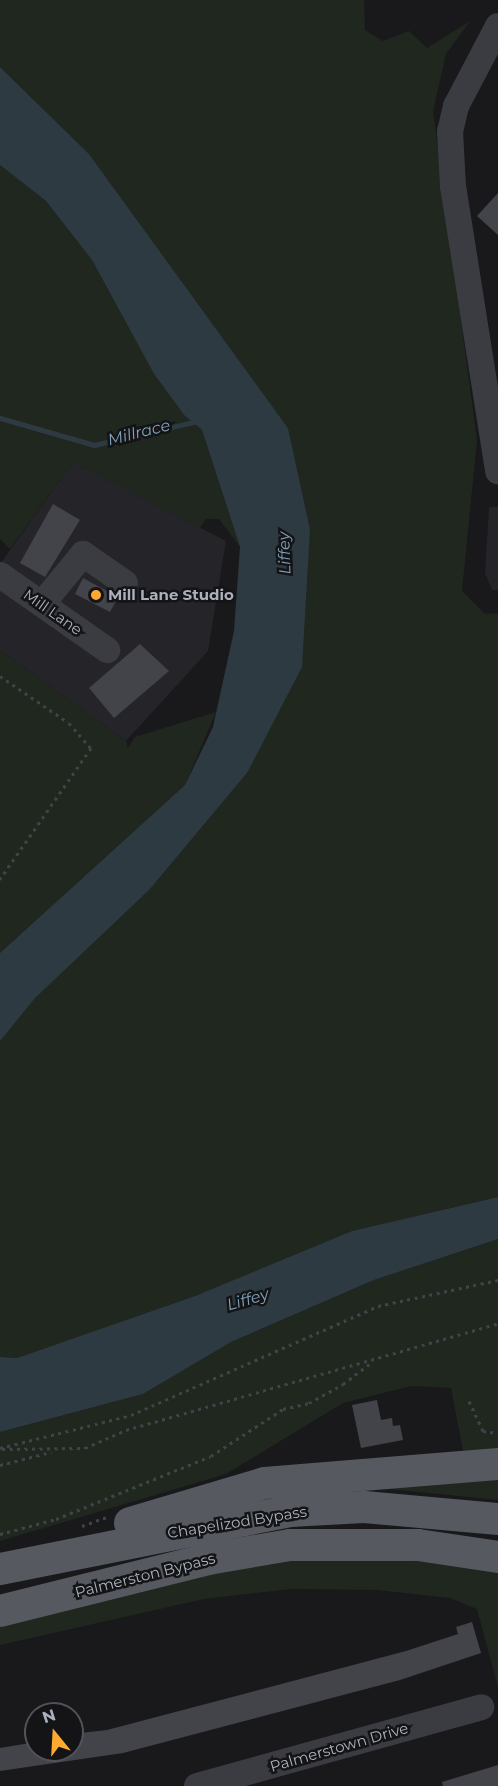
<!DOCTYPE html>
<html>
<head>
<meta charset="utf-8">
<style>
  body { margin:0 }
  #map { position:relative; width:498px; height:1786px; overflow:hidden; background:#19191c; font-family:Montserrat,sans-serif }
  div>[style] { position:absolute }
  .built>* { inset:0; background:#252529 }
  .green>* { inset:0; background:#1f271f }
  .water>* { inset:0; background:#2e3a41 }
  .stream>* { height:5px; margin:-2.5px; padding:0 2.5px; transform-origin:2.5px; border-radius:2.5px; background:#2e3a41 }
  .building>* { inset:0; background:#434449 }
  .path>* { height:3px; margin-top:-1.5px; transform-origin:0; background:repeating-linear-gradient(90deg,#404348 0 3px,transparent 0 7.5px) }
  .minor>* { height:26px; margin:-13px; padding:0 13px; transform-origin:13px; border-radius:13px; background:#3a3c41 }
  .major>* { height:32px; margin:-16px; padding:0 16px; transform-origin:16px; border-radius:16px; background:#565960 }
  .dots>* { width:16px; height:16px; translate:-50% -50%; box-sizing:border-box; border:3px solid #141417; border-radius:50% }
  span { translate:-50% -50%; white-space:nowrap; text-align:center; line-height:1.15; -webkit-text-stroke:5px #141417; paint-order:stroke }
  .poi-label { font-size:15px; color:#abb1bc; font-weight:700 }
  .left { translate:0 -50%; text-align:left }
  .street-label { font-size:15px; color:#abb1bc }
  .water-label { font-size:16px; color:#80a3b9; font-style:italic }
  .north { position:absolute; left:24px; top:1702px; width:60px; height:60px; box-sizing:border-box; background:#141417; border:2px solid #505359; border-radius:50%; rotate:342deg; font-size:16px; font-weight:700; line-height:24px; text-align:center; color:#abb1bc }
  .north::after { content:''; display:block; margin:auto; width:21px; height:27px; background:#fea92f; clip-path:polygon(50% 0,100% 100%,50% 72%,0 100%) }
</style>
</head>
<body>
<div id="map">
  <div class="built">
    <i style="clip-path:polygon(73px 462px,226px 541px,208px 651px,126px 741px,0 650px,0 564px)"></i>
    <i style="clip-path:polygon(489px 507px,498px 507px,498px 590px,492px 590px,485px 573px)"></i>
  </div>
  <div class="green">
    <i style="clip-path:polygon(0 0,364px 0,365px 30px,383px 41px,409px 31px,427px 48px,470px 21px,446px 54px,433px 111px,477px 440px,462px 591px,485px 614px,498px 613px,498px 1197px,352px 1231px,195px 1296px,17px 1358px,0 1357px,0 1039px,36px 993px,150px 889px,247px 773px,310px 529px,288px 428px,89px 154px,0 67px)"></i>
    <i style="clip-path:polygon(0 165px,46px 201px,92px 260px,154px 374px,184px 415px,202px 430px,240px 547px,219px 519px,206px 519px,200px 528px,73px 462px,10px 549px,0 539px)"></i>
    <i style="clip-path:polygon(0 650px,126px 741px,128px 748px,135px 737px,216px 712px,185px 785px,0 953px)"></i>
    <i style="clip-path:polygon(498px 1239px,498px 1448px,463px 1451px,451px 1388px,411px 1386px,343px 1403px,226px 1474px,0 1541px,0 1432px,143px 1394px,231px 1342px,374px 1280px)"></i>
    <i style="clip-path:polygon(498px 1478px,498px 1500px,360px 1486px)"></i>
    <i style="clip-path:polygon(385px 1553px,498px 1567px,498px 1687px,477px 1609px,450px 1598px,377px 1590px,292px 1589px,204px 1599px,0 1645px,0 1620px,204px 1568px)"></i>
  </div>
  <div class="water">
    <i style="clip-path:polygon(0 67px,89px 154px,288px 428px,310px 529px,302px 667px,247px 773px,150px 889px,35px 998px,0 1041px,0 953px,185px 785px,213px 727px,234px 631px,240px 547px,202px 430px,184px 415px,154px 374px,92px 260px,46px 201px,0 165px)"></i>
    <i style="clip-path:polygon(498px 1197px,498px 1239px,374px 1280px,231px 1342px,143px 1394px,0 1432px,0 1357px,17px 1358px,195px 1296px,352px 1231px)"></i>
  </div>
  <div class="stream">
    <i style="left:0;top:418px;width:98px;rotate:16deg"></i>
    <i style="left:94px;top:445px;width:107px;rotate:-13deg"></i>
  </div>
  <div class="building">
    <i style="clip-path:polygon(498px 193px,498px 235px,477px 216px)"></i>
    <i style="clip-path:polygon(53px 504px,80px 520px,45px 577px,20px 563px)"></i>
    <i style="clip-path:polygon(83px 578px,118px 597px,110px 612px,75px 594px)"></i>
    <i style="clip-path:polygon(140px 644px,169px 671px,114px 718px,89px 688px)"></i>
    <i style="clip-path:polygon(377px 1400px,381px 1420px,392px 1418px,393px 1426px,400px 1425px,403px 1440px,361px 1448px,352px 1405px)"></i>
    <i style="clip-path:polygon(472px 1622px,481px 1653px,400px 1680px,123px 1753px,0 1771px,0 1748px,36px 1742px,36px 1750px,72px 1750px,72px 1734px,107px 1730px,406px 1651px,458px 1634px,456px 1627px)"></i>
    <i style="clip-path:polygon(498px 1765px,498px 1786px,443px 1786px,442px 1782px)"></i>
  </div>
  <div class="path">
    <i style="left:0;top:676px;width:83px;rotate:34.3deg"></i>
    <i style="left:69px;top:723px;width:33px;rotate:49deg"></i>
    <i style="left:91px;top:748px;width:160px;rotate:124.8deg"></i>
    <i style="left:469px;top:1401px;width:33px;rotate:65deg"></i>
    <i style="left:483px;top:1431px;width:15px;rotate:8deg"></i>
    <i style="left:0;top:1448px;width:135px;rotate:-14.1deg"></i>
    <i style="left:131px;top:1415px;width:270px;rotate:-23.8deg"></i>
    <i style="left:378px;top:1306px;width:123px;rotate:-12.2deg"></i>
    <i style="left:2px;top:1449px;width:83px;rotate:-0.7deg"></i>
    <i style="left:85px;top:1448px;width:45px;rotate:-23.7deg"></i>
    <i style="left:126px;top:1430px;width:387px;rotate:-16deg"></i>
    <i style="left:0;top:1465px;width:53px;rotate:-14.3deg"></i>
    <i style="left:82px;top:1526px;width:27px;rotate:-20deg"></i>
    <i style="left:0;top:1534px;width:58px;rotate:-15deg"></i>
    <i style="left:56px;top:1519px;width:167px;rotate:-22.1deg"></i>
    <i style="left:211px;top:1456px;width:86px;rotate:-33.1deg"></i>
    <i style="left:283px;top:1409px;width:27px;rotate:-13deg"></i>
    <i style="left:309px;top:1403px;width:39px;rotate:-29deg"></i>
    <i style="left:343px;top:1384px;width:34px;rotate:-37deg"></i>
  </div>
  <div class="minor">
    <i style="left:498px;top:26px;width:90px;rotate:117.7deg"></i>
    <i style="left:456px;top:106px;width:26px;rotate:103deg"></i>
    <i style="left:450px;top:131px;width:55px;rotate:86.9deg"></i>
    <i style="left:453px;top:186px;width:289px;rotate:81deg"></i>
    <i style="left:0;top:575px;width:131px;rotate:35deg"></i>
    <i style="left:42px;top:604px;width:65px;rotate:-50.6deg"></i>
    <i style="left:83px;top:554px;width:51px;rotate:34.6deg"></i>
    <i style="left:197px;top:1786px;width:295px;rotate:-15.5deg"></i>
  </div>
  <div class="major">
    <i style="left:130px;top:1523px;width:141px;rotate:-16.5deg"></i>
    <i style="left:265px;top:1483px;width:234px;rotate:-4.7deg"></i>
    <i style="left:0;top:1569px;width:296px;rotate:-11.3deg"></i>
    <i style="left:290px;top:1511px;width:74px;rotate:-3.1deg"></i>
    <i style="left:364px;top:1507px;width:135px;rotate:5.1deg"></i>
    <i style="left:0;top:1611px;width:214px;rotate:-14deg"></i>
    <i style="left:208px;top:1559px;width:83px;rotate:-9.7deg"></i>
    <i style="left:290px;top:1545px;width:128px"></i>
    <i style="left:418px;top:1545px;width:81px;rotate:8.5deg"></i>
  </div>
  <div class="dots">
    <i style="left:96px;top:595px;background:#fea92f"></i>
  </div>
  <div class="poi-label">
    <span class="left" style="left:108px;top:595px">Mill Lane Studio</span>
  </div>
  <div class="street-label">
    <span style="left:53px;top:612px;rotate:35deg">Mill Lane</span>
    <span style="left:237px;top:1522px;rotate:-9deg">Chapelizod Bypass</span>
    <span style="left:145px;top:1575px;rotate:-14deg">Palmerston Bypass</span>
    <span style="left:339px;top:1747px;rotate:-16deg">Palmerstown Drive</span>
  </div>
  <div class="water-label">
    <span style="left:139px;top:433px;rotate:-14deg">Millrace</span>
    <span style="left:285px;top:553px;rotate:-92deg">Liffey</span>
    <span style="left:248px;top:1300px;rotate:-16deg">Liffey</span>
  </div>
  <div class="north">N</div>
</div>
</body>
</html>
